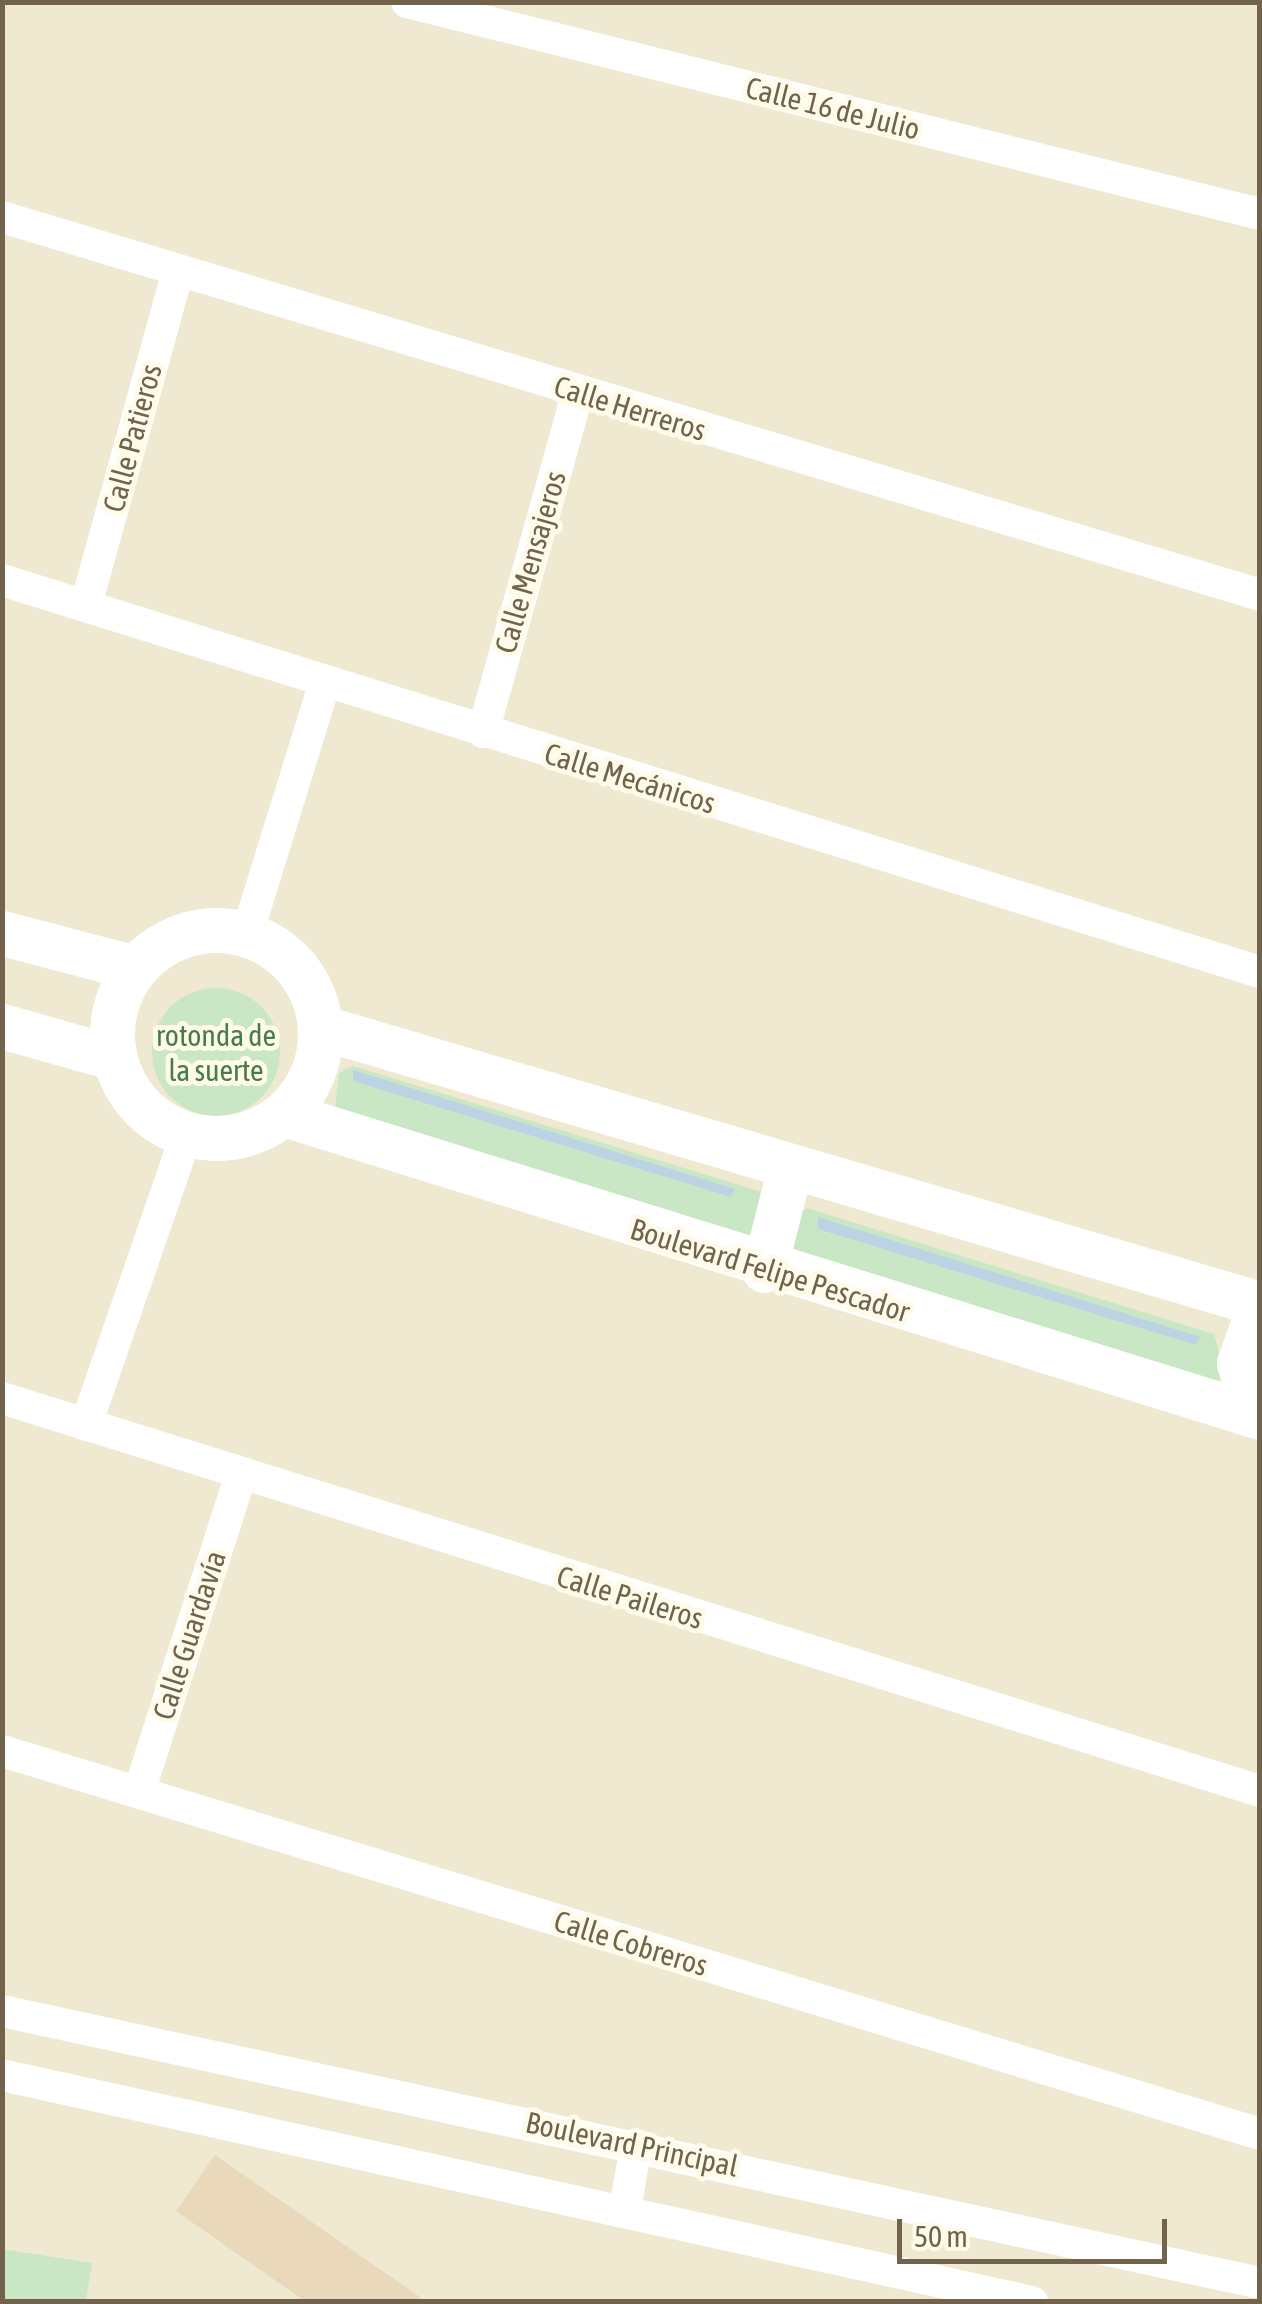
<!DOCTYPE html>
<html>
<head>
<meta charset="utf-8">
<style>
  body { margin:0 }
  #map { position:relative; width:1262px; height:2304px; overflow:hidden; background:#fbf8e5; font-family:"Asap Condensed",sans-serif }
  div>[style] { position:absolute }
  .residential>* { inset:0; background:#efe9d1 }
  .green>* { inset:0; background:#cae7c5 }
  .round { border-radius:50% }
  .water>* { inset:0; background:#bbd3e3 }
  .building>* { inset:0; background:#e9d9ba }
  .street>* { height:32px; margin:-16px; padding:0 16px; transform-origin:16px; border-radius:16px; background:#fff }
  .secondary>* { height:45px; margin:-22.5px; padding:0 22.5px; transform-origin:22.5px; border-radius:22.5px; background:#fff }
  .secondary>.ring { margin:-22.5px; padding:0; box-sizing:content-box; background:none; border:45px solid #fff; border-radius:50% }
  span { translate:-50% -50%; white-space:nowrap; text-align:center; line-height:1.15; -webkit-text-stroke:10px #fefbeb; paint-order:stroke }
  .street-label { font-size:30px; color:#72644c }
  .park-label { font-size:30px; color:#4a7c48 }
  .frame { position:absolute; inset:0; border:5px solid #72644c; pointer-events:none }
  .scale { position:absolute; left:897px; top:2219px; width:270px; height:45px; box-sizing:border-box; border:5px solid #72644c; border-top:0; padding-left:12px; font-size:30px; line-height:35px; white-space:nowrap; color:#72644c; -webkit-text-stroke:8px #fefbeb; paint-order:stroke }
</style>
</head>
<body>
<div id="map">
  <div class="residential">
    <i style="clip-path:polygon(3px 3px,1259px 3px,1259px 2301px,3px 2302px)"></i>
  </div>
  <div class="green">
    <i class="round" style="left:152px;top:988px;width:128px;height:128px"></i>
    <i style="clip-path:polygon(353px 1066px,759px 1191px,770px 1209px,761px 1243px,334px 1115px,339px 1073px)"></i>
    <i style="clip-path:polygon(807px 1208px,1214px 1334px,1224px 1373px,1216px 1386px,788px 1258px,794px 1216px)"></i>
    <i style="clip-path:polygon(2px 2249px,92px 2263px,86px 2301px,3px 2301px)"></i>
  </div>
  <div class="water">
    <i style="clip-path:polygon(353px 1070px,735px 1189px,731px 1197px,353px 1081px)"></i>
    <i style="clip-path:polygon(818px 1217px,1200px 1337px,1196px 1345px,818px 1229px)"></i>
  </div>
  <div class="building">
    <i style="clip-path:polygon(215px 2155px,420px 2297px,417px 2302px,306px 2302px,176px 2211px)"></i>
  </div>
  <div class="street">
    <i style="left:407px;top:2px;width:879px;rotate:13.96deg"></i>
    <i style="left:2px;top:217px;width:1314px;rotate:16.72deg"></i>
    <i style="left:2px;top:580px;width:1318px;rotate:17.31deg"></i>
    <i style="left:86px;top:605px;width:346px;rotate:-74.6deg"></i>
    <i style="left:483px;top:732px;width:353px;rotate:-74.4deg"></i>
    <i style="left:247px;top:934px;width:261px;rotate:-72.8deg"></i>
    <i style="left:2px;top:1398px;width:1318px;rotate:17.35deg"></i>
    <i style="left:86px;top:1425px;width:309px;rotate:-70.9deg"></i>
    <i style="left:2px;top:1751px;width:1315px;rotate:16.93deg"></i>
    <i style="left:139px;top:1792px;width:331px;rotate:-72.2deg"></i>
    <i style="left:2px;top:2011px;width:1287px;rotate:12.2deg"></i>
    <i style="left:2px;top:2075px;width:1055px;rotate:12.43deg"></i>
    <i style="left:625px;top:2210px;width:66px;rotate:-80.4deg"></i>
  </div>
  <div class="secondary">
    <i class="ring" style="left:112px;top:930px;width:163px;height:163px"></i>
    <i style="left:2px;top:933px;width:138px;rotate:14.7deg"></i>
    <i style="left:2px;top:1026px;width:117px;rotate:15.8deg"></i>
    <i style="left:320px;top:1027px;width:980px;rotate:16.42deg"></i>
    <i style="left:284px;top:1114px;width:1022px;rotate:17.25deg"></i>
    <i style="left:764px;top:1270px;width:106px;rotate:-75.8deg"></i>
    <i style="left:1257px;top:1416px;width:56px;rotate:-108.8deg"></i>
    <i style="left:1239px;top:1363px;width:63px;rotate:-70.4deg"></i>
  </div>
  <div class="street-label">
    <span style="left:833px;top:108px;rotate:14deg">Calle 16 de Julio</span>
    <span style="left:630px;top:408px;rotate:17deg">Calle Herreros</span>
    <span style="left:132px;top:438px;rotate:-75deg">Calle Patieros</span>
    <span style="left:530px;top:562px;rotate:-74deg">Calle Mensajeros</span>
    <span style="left:630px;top:778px;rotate:17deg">Calle Mecánicos</span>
    <span style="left:770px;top:1270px;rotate:17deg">Boulevard Felipe Pescador</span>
    <span style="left:630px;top:1597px;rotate:17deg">Calle Paileros</span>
    <span style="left:189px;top:1635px;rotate:-72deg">Calle Guardavía</span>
    <span style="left:631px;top:1943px;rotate:17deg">Calle Cobreros</span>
    <span style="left:632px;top:2144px;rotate:12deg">Boulevard Principal</span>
  </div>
  <div class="park-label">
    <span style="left:216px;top:1052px">rotonda de<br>la suerte</span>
  </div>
  <div class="frame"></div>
  <div class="scale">50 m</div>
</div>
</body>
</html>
